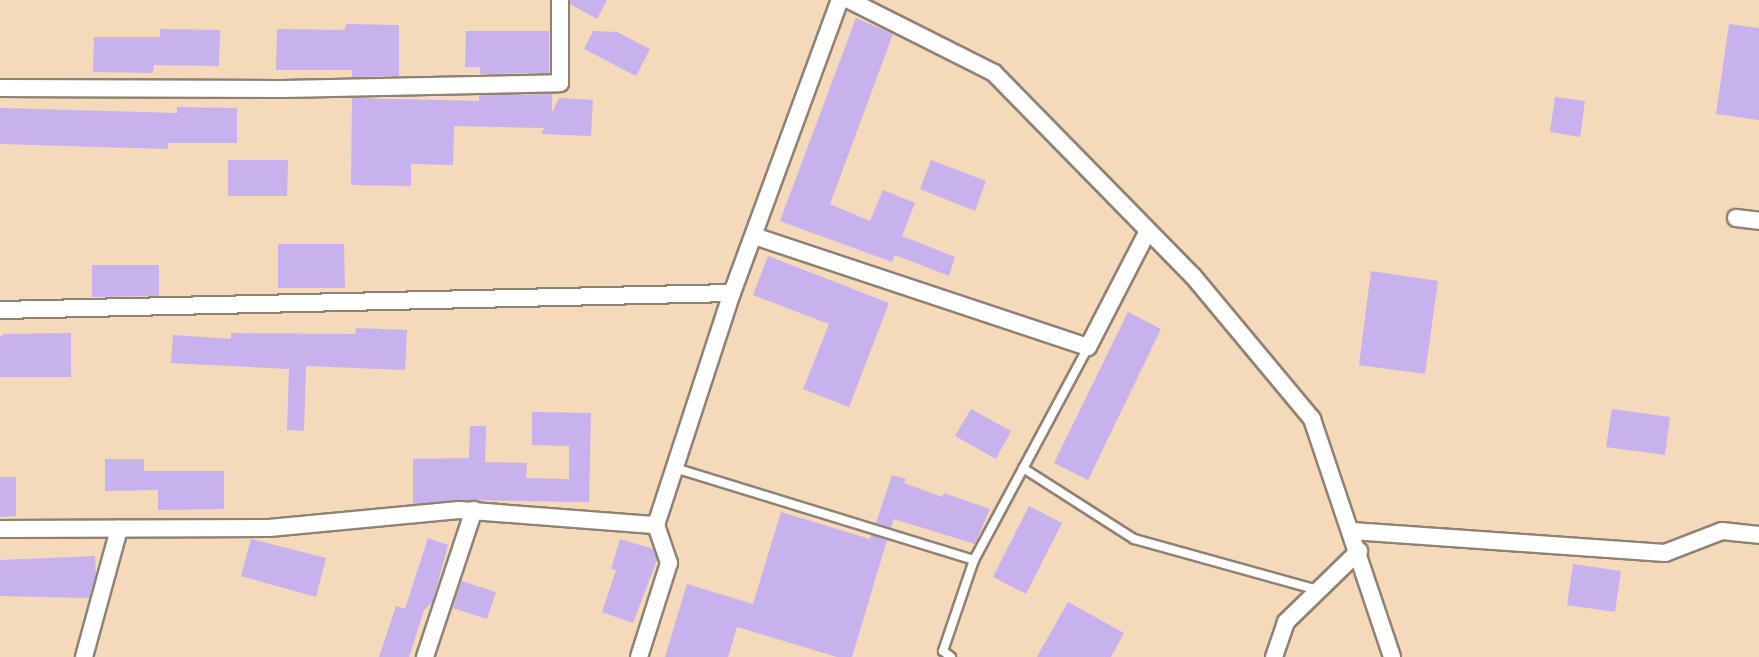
<!DOCTYPE html>
<html>
<head>
<meta charset="utf-8">
<style>
  body { margin:0 }
  #map { position:relative; width:1759px; height:657px; overflow:hidden; background:#f4d9bb; font-family:"Sorts Mill Goudy",serif }
  div>[style] { position:absolute }
  .building>* { inset:0; background:#c7b2ee }
  .roads { filter:drop-shadow(2px 0 #908273) drop-shadow(-2px 0 #908273) drop-shadow(0 2px #908273) drop-shadow(0 -2px #908273) }
  .lane>* { height:8px; margin:-4px; padding:0 4px; transform-origin:4px; border-radius:4px; background:#fff }
  .street>* { height:16px; margin:-8px; padding:0 8px; transform-origin:8px; border-radius:8px; background:#fff }
  span { translate:-50% -50%; white-space:nowrap; text-align:center; line-height:1.15; -webkit-text-stroke:5px #f7f3e8; paint-order:stroke }
</style>
</head>
<body>
<div id="map">
  <div class="building">
    <i style="clip-path:polygon(570px 0,607px 0,597px 19px,570px 4px)"></i>
    <i style="clip-path:polygon(856px 18px,893px 34px,830px 204px,870px 221px,883px 190px,915px 203px,902px 236px,955px 257px,949px 276px,895px 255px,892px 262px,780px 221px)"></i>
    <i style="clip-path:polygon(346px 24px,399px 25px,399px 76px,352px 77px,352px 70px,276px 70px,277px 29px,345px 30px)"></i>
    <i style="clip-path:polygon(1729px 24px,1759px 28px,1759px 120px,1716px 114px)"></i>
    <i style="clip-path:polygon(160px 29px,220px 30px,219px 66px,154px 65px,153px 73px,93px 72px,94px 37px,160px 37px)"></i>
    <i style="clip-path:polygon(466px 31px,549px 31px,549px 73px,480px 74px,480px 67px,465px 67px)"></i>
    <i style="clip-path:polygon(593px 31px,617px 32px,650px 49px,636px 76px,584px 49px)"></i>
    <i style="clip-path:polygon(552px 94px,552px 113px,559px 98px,593px 100px,591px 136px,541px 134px,544px 128px,454px 126px,453px 165px,411px 164px,411px 186px,351px 185px,352px 98px,479px 101px,479px 95px)"></i>
    <i style="clip-path:polygon(1555px 97px,1585px 101px,1580px 137px,1550px 132px)"></i>
    <i style="clip-path:polygon(177px 107px,237px 108px,237px 143px,168px 143px,168px 149px,0 144px,0 108px,177px 113px)"></i>
    <i style="clip-path:polygon(228px 160px,288px 160px,287px 196px,228px 196px)"></i>
    <i style="clip-path:polygon(931px 160px,986px 181px,975px 211px,920px 189px)"></i>
    <i style="clip-path:polygon(278px 244px,344px 244px,345px 288px,278px 288px)"></i>
    <i style="clip-path:polygon(768px 256px,889px 303px,849px 407px,803px 389px,829px 324px,753px 295px)"></i>
    <i style="clip-path:polygon(92px 265px,159px 265px,159px 296px,92px 297px)"></i>
    <i style="clip-path:polygon(1371px 271px,1438px 281px,1425px 374px,1359px 365px)"></i>
    <i style="clip-path:polygon(1128px 312px,1161px 329px,1088px 480px,1054px 463px)"></i>
    <i style="clip-path:polygon(356px 328px,407px 330px,405px 370px,306px 366px,304px 431px,287px 430px,289px 369px,171px 363px,173px 335px,231px 339px,231px 333px,355px 334px)"></i>
    <i style="clip-path:polygon(71px 333px,71px 377px,0 377px,0 337px,4px 334px)"></i>
    <i style="clip-path:polygon(971px 409px,1011px 431px,996px 459px,955px 436px)"></i>
    <i style="clip-path:polygon(1612px 409px,1670px 417px,1665px 455px,1606px 447px)"></i>
    <i style="clip-path:polygon(532px 412px,591px 413px,589px 502px,458px 500px,413px 504px,413px 459px,469px 458px,470px 426px,486px 426px,485px 462px,527px 463px,526px 478px,569px 479px,569px 446px,532px 445px)"></i>
    <i style="clip-path:polygon(105px 459px,144px 459px,144px 471px,224px 471px,224px 509px,158px 510px,158px 490px,105px 491px)"></i>
    <i style="clip-path:polygon(892px 475px,906px 479px,904px 483px,942px 497px,944px 493px,990px 509px,975px 544px,894px 519px,891px 528px,876px 523px)"></i>
    <i style="clip-path:polygon(0 477px,16px 477px,16px 516px,0 517px)"></i>
    <i style="clip-path:polygon(1029px 506px,1062px 523px,1026px 594px,993px 577px)"></i>
    <i style="clip-path:polygon(781px 512px,870px 539px,871px 535px,887px 540px,852px 657px,837px 657px,737px 627px,728px 657px,665px 657px,687px 584px,753px 604px)"></i>
    <i style="clip-path:polygon(428px 538px,448px 545px,433px 601px,424px 610px,409px 657px,379px 657px,396px 606px,405px 609px)"></i>
    <i style="clip-path:polygon(251px 539px,326px 558px,316px 597px,241px 576px)"></i>
    <i style="clip-path:polygon(620px 539px,653px 549px,657px 560px,633px 623px,602px 612px,616px 570px,611px 569px)"></i>
    <i style="clip-path:polygon(95px 556px,96px 575px,89px 598px,0 596px,0 560px)"></i>
    <i style="clip-path:polygon(1573px 564px,1621px 571px,1615px 612px,1567px 605px)"></i>
    <i style="clip-path:polygon(461px 581px,496px 592px,487px 619px,453px 608px)"></i>
    <i style="clip-path:polygon(1068px 602px,1124px 633px,1111px 657px,1037px 657px)"></i>
  </div>
  <div class="roads">
    <div class="lane">
      <i style="left:675px;top:468px;width:313px;rotate:17.1deg"></i>
      <i style="left:974px;top:560px;width:242px;rotate:-61.8deg"></i>
      <i style="left:1023px;top:468px;width:132px;rotate:32.6deg"></i>
      <i style="left:1134px;top:539px;width:191px;rotate:15.5deg"></i>
      <i style="left:951px;top:657px;width:10px;rotate:-143deg"></i>
      <i style="left:943px;top:651px;width:96px;rotate:-71.2deg"></i>
    </div>
    <div class="street">
      <i style="left:849px;top:0;width:162px;rotate:26.7deg"></i>
      <i style="left:994px;top:73px;width:284px;rotate:45.6deg"></i>
      <i style="left:1193px;top:276px;width:186px;rotate:50.2deg"></i>
      <i style="left:1312px;top:419px;width:251px;rotate:71.4deg"></i>
      <i style="left:0;top:88px;width:283px;rotate:0.2deg"></i>
      <i style="left:283px;top:89px;width:277px;rotate:-1.2deg"></i>
      <i style="left:560px;top:83px;width:83px;rotate:-90deg"></i>
      <i style="left:1736px;top:218px;width:23px;rotate:7deg"></i>
      <i style="left:754px;top:236px;width:352px;rotate:18.4deg"></i>
      <i style="left:1088px;top:347px;width:131px;rotate:-62.7deg"></i>
      <i style="left:0;top:310px;width:732px;rotate:-1.33deg"></i>
      <i style="left:0;top:529px;width:269px;rotate:-0.2deg"></i>
      <i style="left:269px;top:528px;width:191px;rotate:-5.4deg"></i>
      <i style="left:459px;top:510px;width:198px;rotate:4.4deg"></i>
      <i style="left:1352px;top:531px;width:314px;rotate:4deg"></i>
      <i style="left:1665px;top:553px;width:61px;rotate:-21.1deg"></i>
      <i style="left:1722px;top:531px;width:37px;rotate:6deg"></i>
      <i style="left:84px;top:657px;width:133px;rotate:-74.7deg"></i>
      <i style="left:425px;top:657px;width:155px;rotate:-71.6deg"></i>
      <i style="left:639px;top:657px;width:99px;rotate:-72.3deg"></i>
      <i style="left:669px;top:563px;width:40px;rotate:-108.9deg"></i>
      <i style="left:656px;top:525px;width:244px;rotate:-71.9deg"></i>
      <i style="left:732px;top:293px;width:312px;rotate:-69.8deg"></i>
      <i style="left:1274px;top:657px;width:37px;rotate:-71deg"></i>
      <i style="left:1286px;top:622px;width:102px;rotate:-44.2deg"></i>
    </div>
  </div>
</div>
</body>
</html>
